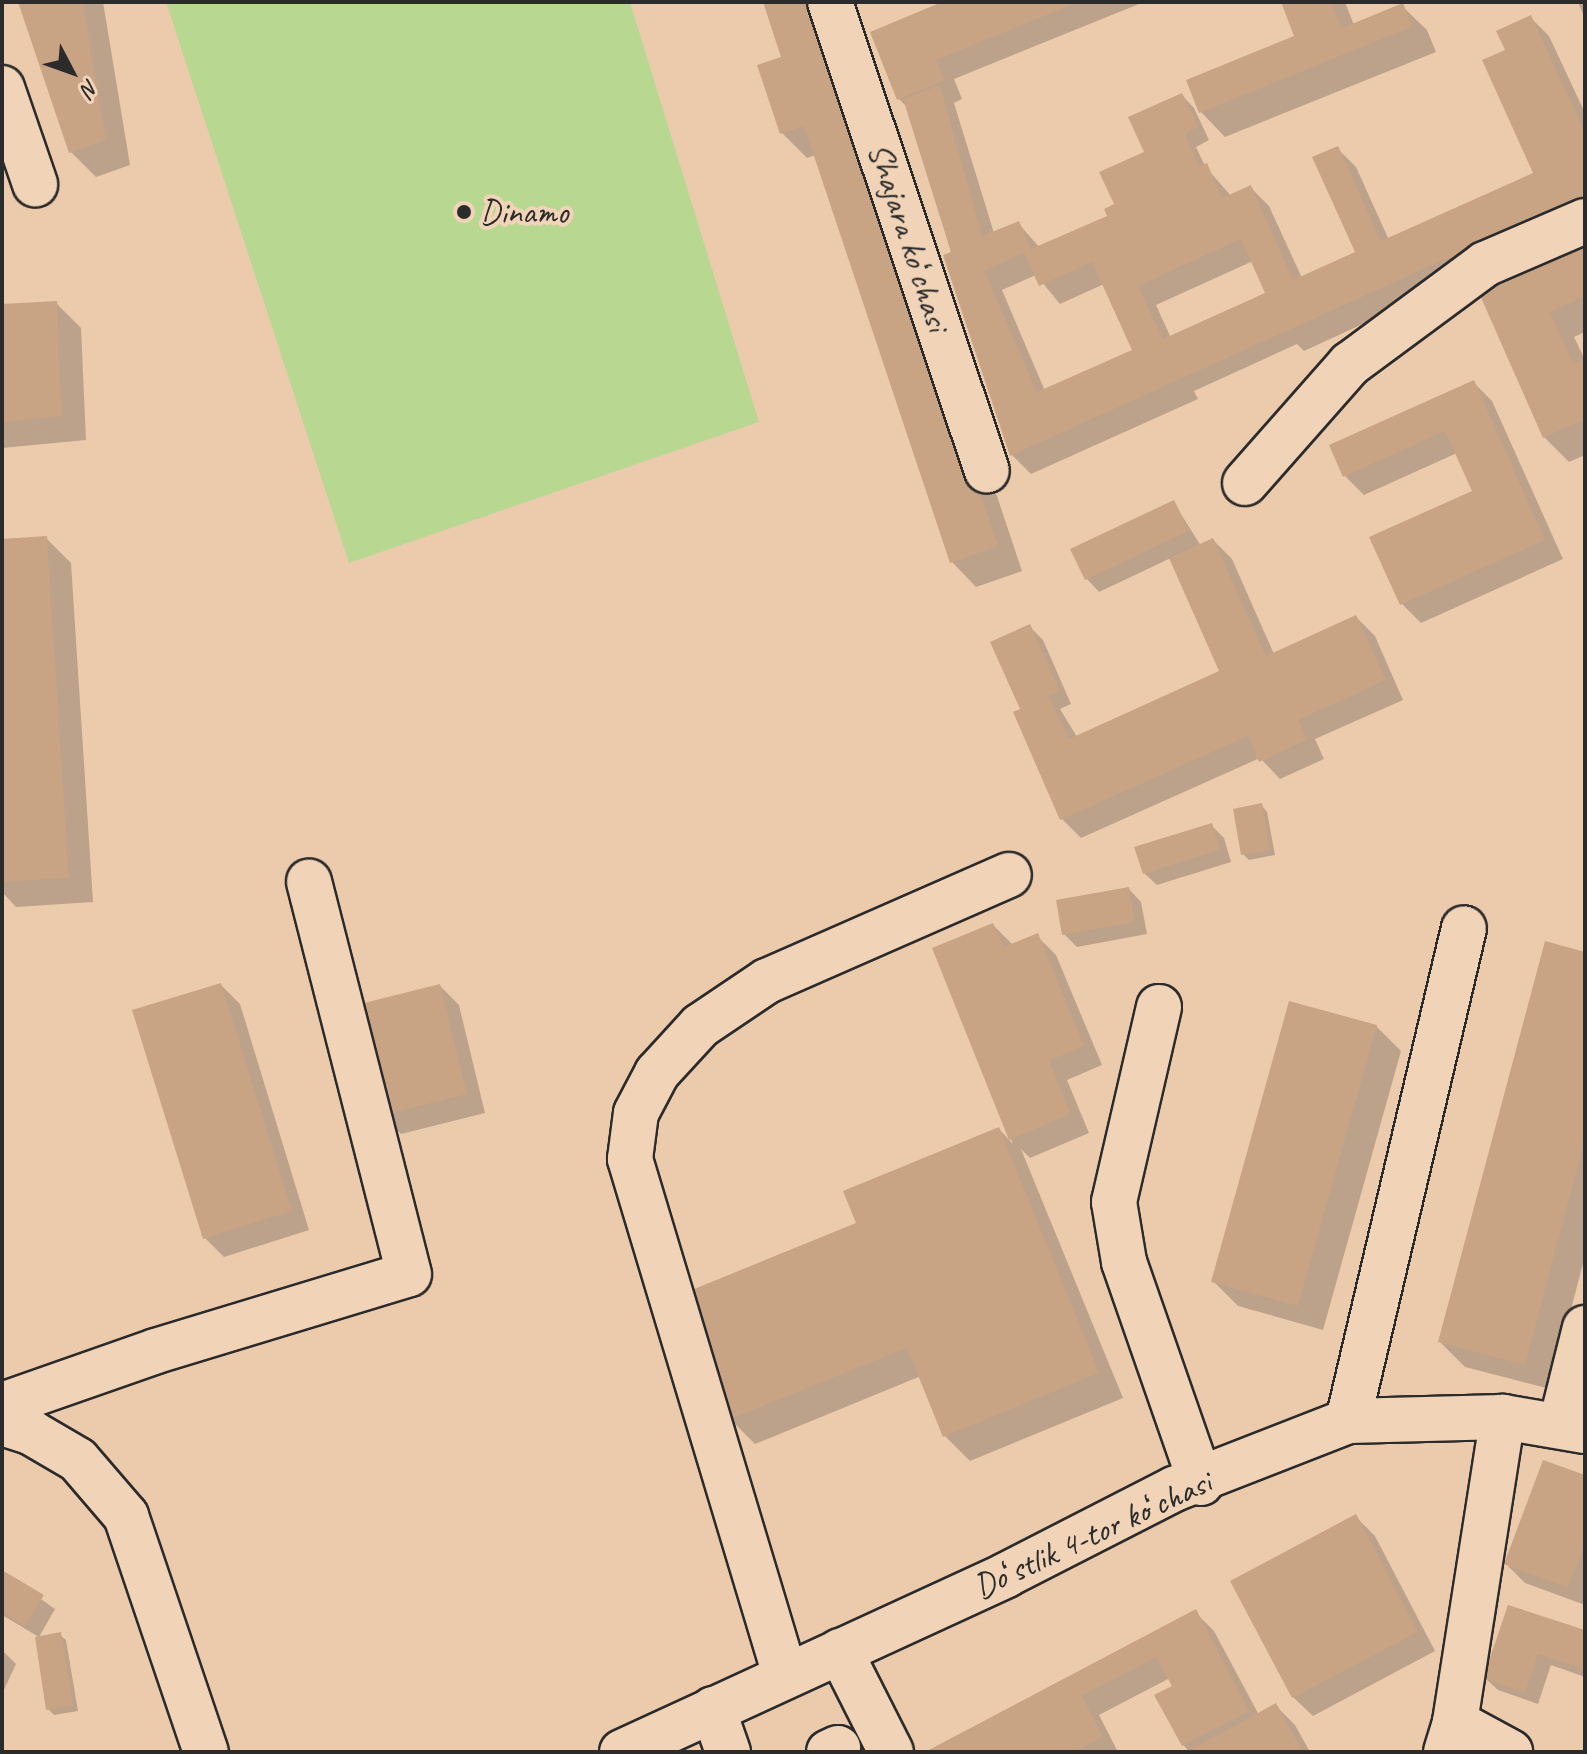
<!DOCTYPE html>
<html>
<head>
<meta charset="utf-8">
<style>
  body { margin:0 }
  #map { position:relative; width:1587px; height:1754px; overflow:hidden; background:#eccbad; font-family:Caveat,sans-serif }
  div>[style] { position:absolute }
  .green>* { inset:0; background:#b8d891 }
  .shadow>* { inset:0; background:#0003 }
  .building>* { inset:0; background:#c8a384 }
  .roads { filter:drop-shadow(2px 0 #2b2b2b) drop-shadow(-2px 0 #2b2b2b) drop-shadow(0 2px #2b2b2b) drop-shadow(0 -2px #2b2b2b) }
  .minor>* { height:44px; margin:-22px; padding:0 22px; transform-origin:22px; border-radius:22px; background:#f1d4b8 }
  .dots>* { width:22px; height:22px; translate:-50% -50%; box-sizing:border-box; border:4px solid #f1d4b8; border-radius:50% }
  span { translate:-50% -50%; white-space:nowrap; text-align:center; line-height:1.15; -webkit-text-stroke:8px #f1d4b8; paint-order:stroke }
  .poi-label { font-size:34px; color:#2b2b2b }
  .left { translate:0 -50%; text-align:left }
  .street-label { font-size:34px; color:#2b2b2b }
  .frame { position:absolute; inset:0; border:4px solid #2b2b2b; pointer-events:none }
  .north { position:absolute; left:32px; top:32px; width:80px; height:80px; -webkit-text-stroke:6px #f1d4b8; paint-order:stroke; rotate:131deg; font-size:22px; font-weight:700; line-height:32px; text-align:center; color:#2b2b2b }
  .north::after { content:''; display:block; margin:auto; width:28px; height:36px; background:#2b2b2b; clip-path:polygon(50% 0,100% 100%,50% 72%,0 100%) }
</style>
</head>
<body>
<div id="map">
  <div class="green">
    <i style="clip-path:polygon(166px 2px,630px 2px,759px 422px,349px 563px)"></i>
  </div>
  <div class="shadow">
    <i style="clip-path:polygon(20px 2px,103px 2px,130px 165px,96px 177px,71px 152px)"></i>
    <i style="clip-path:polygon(765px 2px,832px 2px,1022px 571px,976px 587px,952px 562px,816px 155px,807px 158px,782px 133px,784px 58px)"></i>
    <i style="clip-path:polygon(evenodd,948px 2px,1144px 2px,954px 79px,962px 99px,954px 103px,994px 233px,1019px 224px,1040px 248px,1109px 217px,1182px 95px,1194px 108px,1209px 140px,1196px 147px,1205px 166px,1231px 196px,1250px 187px,1269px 206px,1302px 278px,1358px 253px,1337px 148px,1356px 167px,1389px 240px,1535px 174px,1507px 51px,1530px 17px,1549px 36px,1585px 113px,1585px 222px,1304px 351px,1297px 344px,1194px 391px,1198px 399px,1031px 474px,1012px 455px,908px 108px,899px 99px,948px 2px,1253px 261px,1271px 301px,1171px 338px,1156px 305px,1253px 261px,948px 2px,1036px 275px,1060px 304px,1104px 284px,1134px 351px,1045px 391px,1002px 290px,1036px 275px)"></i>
    <i style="clip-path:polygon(1283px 2px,1345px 2px,1354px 25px,1402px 6px,1427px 30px,1436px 52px,1225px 137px,1201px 112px,1297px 37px)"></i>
    <i style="clip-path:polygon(1578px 2px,1585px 2px,1585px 19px)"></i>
    <i style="clip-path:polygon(1585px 248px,1585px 332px,1574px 337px,1585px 360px,1585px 455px,1569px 462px,1544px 437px,1482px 294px)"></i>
    <i style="clip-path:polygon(56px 303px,81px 328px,86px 440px,2px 448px,2px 306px)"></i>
    <i style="clip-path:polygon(1473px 382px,1492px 401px,1563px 559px,1421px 623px,1402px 604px,1475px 492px,1457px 453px,1364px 495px,1345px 476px)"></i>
    <i style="clip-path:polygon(1174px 503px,1201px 546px,1213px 540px,1232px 559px,1274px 654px,1356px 617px,1375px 636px,1403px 700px,1315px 739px,1324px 759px,1280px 779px,1260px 758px,1081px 838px,1062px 819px,1023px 710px,1030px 627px,1043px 640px,1071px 704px,1060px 709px,1077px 737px,1222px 672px,1171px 558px,1099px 592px,1087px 579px)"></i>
    <i style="clip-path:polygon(46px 538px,71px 563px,93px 902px,16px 907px,2px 892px,2px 541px)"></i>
    <i style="clip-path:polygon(1262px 806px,1267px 812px,1275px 855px,1249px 860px,1243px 854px)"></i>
    <i style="clip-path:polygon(1211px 825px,1224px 838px,1231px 862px,1157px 885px,1144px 873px)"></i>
    <i style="clip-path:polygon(1129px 889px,1141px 902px,1147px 934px,1077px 947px,1064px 934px)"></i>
    <i style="clip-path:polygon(993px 925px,1012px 944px,1037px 936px,1056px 955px,1102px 1065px,1067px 1080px,1089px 1133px,1030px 1158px,1021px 1149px,1123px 1398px,970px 1461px,945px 1436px,921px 1376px,755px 1444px,730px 1419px,859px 1224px,999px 1129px,1013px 1144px,934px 949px)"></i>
    <i style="clip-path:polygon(1585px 954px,1585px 1256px,1550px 1389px,1465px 1367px,1440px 1342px)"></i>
    <i style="clip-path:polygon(221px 985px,240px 1004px,309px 1230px,224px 1257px,205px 1238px)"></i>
    <i style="clip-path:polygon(440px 986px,459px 1005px,485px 1113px,401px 1134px,382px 1115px)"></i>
    <i style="clip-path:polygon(1376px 1026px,1401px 1051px,1323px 1330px,1238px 1306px,1213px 1281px)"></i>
    <i style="clip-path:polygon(1585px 1478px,1585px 1605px,1525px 1583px,1506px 1564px)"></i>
    <i style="clip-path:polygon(1356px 1517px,1375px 1536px,1435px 1651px,1313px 1716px,1293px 1697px)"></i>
    <i style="clip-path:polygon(2px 1572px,55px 1609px,39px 1637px,2px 1615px)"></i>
    <i style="clip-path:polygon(1195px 1612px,1214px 1631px,1259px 1715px,1276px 1706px,1295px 1725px,1310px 1752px,1190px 1752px,1183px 1745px,1170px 1678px,1099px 1715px,1118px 1752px,930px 1752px)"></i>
    <i style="clip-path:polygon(1585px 1632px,1585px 1677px,1551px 1665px,1538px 1704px,1498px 1690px,1485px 1678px)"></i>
    <i style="clip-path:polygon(60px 1635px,66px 1640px,78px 1711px,54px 1715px,48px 1709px)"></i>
    <i style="clip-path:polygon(2px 1650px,16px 1664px,2px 1694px)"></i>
  </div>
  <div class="building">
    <i style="clip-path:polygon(18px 2px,83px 2px,106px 140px,69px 153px)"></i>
    <i style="clip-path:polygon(763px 2px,817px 2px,998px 546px,950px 563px,804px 126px,780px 134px,757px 65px,781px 57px)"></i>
    <i style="clip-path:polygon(942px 2px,1079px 2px,936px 60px,945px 80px,897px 100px,870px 32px)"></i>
    <i style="clip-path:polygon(1281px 2px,1331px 2px,1342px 28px,1403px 3px,1412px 27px,1199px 113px,1186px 80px,1294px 36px)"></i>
    <i style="clip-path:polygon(evenodd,1531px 15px,1585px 132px,1585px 196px,1010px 456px,943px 255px,951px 252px,903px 99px,940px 85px,982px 236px,1019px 221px,1031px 249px,1107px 216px,1104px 209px,1114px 204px,1099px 172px,1144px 152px,1128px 117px,1182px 93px,1198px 127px,1185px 134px,1199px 166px,1207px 163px,1222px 198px,1251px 185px,1293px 280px,1355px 252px,1312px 157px,1338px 146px,1381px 241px,1533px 173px,1482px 60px,1505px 50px,1496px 31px,1531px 15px,1241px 239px,1265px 293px,1163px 339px,1138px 286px,1241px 239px,1531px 15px,1024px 253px,1039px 286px,1092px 262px,1132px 350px,1037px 392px,984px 271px,1024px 253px)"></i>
    <i style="clip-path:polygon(1585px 246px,1585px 296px,1550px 312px,1573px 364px,1585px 358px,1585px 419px,1543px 438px,1479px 293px)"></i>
    <i style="clip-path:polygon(57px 301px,62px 416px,2px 422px,2px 304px)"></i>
    <i style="clip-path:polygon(1474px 380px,1545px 540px,1400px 605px,1369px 537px,1472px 491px,1445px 431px,1343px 477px,1329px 445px)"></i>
    <i style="clip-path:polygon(1174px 500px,1189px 531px,1085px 580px,1070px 549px)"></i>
    <i style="clip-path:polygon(47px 536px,69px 878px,2px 882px,2px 539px)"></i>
    <i style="clip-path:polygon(1213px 538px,1266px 656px,1356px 615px,1386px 680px,1298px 720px,1307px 740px,1259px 762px,1248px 736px,1060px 820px,1013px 712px,1020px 709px,990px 642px,1030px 624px,1060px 691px,1049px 696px,1069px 739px,1219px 671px,1169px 558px)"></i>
    <i style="clip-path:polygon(1262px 803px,1270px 850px,1241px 855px,1233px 809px)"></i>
    <i style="clip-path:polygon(1212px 823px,1220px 850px,1143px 874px,1134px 847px)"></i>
    <i style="clip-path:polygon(1129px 887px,1135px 922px,1062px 935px,1056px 900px)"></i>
    <i style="clip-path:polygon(993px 923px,1004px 947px,1038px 933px,1084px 1046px,1049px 1061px,1071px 1114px,1009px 1140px,932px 948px)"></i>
    <i style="clip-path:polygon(1545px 941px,1585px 952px,1585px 1139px,1525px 1365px,1438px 1342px)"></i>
    <i style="clip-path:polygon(221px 983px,292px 1211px,203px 1239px,132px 1010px)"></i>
    <i style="clip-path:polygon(440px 984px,467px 1094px,380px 1116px,352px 1006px)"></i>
    <i style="clip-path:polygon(1289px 1001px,1377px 1025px,1298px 1306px,1211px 1282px)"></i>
    <i style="clip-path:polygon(999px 1127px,1099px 1373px,943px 1437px,907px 1348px,728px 1420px,677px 1296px,856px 1223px,843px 1191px)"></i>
    <i style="clip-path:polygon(1543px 1460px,1585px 1475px,1585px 1544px,1568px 1588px,1504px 1564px)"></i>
    <i style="clip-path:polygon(1356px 1514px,1418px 1632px,1292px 1698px,1230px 1581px)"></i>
    <i style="clip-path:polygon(2px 1570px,44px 1595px,25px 1626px,2px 1612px)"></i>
    <i style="clip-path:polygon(1508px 1605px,1585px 1630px,1585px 1670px,1538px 1654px,1525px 1693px,1483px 1678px)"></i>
    <i style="clip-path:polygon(1196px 1609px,1249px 1711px,1182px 1746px,1154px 1695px,1172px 1686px,1156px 1657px,1082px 1696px,1103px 1737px,1074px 1752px,925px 1752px)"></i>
    <i style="clip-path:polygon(61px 1632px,73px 1705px,46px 1710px,35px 1637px)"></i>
    <i style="clip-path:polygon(1276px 1703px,1303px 1752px,1187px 1752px)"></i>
  </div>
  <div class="roads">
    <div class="minor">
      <i style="left:830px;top:2px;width:494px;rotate:71.5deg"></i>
      <i style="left:2px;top:88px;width:102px;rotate:71deg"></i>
      <i style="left:1245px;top:483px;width:159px;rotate:-48.6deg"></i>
      <i style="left:1350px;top:364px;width:168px;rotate:-36.5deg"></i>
      <i style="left:1485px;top:264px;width:109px;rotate:-23.3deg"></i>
      <i style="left:1159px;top:1007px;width:200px;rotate:103deg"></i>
      <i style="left:1114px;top:1202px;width:61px;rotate:80.5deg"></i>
      <i style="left:1124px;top:1262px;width:234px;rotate:70.8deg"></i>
      <i style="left:2px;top:1405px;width:163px;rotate:-19.3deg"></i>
      <i style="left:156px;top:1351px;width:264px;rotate:-16.9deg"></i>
      <i style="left:409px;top:1274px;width:405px;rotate:-104.3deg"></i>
      <i style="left:1348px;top:1421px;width:506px;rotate:-76.76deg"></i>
      <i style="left:2px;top:1423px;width:32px;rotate:18deg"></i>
      <i style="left:32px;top:1433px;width:53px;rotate:30.4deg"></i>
      <i style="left:78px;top:1460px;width:74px;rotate:49.4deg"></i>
      <i style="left:126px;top:1516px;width:249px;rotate:71.3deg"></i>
      <i style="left:1561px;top:1424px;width:99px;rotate:-76deg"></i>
      <i style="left:840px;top:1651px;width:113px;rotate:63.2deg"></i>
      <i style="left:785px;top:1675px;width:539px;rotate:-106.72deg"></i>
      <i style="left:630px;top:1159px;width:46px;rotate:-82.6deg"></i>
      <i style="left:636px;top:1113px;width:45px;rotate:-62.3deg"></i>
      <i style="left:657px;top:1073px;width:64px;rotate:-47.5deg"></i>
      <i style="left:700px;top:1026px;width:81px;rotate:-33.9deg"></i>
      <i style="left:767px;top:981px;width:264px;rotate:-23.7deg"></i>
      <i style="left:713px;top:1709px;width:46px;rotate:70.8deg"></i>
      <i style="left:1455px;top:1722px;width:63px;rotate:28.6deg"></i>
      <i style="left:622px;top:1752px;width:423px;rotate:-24.7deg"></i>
      <i style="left:1006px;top:1575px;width:189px;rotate:-27.1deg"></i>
      <i style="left:1174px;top:1489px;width:187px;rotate:-21.3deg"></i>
      <i style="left:1348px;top:1421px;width:155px;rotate:-1.5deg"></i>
      <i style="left:1503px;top:1417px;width:83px;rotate:9.7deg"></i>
      <i style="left:829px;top:1752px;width:10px;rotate:-24deg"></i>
      <i style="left:1446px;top:1752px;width:31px;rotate:-73deg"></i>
      <i style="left:1455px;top:1722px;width:309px;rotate:-81.1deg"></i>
    </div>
  </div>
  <div class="dots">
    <i style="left:464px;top:212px;background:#2b2b2b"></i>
  </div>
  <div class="poi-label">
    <span class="left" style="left:480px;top:212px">Dinamo</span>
  </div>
  <div class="street-label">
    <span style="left:909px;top:237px;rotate:72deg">Shajara koʻchasi</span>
    <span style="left:1092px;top:1534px;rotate:-25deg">Doʻstlik 4-tor koʻchasi</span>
  </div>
  <div class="frame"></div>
  <div class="north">N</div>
</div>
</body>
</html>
